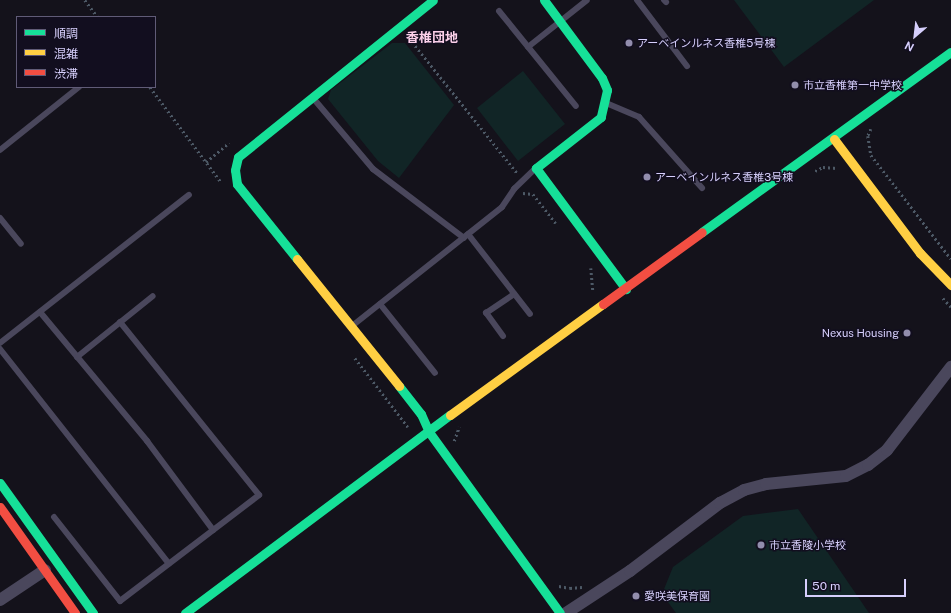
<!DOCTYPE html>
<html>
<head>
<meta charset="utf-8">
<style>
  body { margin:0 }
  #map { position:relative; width:951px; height:613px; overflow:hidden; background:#14121b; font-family:"Public Sans","Noto Sans JP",sans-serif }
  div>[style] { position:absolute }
  .green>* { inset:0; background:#112526 }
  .path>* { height:2.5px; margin-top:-1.25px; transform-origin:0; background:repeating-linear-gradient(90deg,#4d5966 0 2px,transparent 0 5px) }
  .lane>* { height:6px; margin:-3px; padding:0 3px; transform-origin:3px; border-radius:3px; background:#4a475c }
  .street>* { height:12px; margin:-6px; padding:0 6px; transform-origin:6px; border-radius:6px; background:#4a475c }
  .fast>* { height:9px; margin:-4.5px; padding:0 4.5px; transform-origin:4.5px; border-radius:4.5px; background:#16e098 }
  .slow>* { height:9px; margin:-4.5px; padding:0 4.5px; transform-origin:4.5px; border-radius:4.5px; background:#ffcf43 }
  .jam>* { height:9px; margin:-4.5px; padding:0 4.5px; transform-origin:4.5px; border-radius:4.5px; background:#f24e42 }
  .dots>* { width:11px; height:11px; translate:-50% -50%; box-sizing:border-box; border:2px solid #120e1f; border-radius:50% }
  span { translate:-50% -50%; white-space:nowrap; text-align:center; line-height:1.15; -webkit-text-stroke:3px #120e1f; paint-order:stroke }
  .poi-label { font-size:11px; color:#d6cffc }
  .left { translate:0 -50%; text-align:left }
  .right { translate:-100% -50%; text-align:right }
  .quarter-label { font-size:13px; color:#fcd0ea; font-weight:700 }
  .legend { position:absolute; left:16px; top:16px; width:140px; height:72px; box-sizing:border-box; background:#120e1f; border:1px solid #605b77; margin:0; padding:5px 7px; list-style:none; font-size:12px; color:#d6cffc }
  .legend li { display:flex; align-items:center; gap:8px; height:20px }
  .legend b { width:20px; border:1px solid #605b77 }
  .north { position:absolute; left:895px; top:16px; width:40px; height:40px; -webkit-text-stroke:3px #120e1f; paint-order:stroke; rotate:208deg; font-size:11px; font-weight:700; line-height:16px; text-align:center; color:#d6cffc }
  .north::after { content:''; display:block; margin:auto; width:14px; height:18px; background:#d6cffc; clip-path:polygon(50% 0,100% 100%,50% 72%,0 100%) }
  .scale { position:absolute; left:805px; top:579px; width:101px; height:18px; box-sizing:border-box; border:2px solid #d6cffc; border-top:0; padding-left:5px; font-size:12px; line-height:14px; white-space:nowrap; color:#d6cffc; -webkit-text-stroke:3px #120e1f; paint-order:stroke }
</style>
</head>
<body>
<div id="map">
  <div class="green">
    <i style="clip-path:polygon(734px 0,874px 0,784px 67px)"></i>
    <i style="clip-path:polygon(392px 43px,405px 43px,454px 105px,399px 178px,378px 161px,328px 99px,331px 90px)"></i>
    <i style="clip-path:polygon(523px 71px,565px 124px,518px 161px,477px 108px)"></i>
    <i style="clip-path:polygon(798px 509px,869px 613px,676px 613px,662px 594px,673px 567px,743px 516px)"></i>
  </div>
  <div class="path">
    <i style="left:85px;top:0;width:21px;rotate:53deg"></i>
    <i style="left:409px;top:38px;width:174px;rotate:51.3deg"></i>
    <i style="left:150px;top:87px;width:119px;rotate:53.2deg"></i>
    <i style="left:871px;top:129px;width:8px;rotate:113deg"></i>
    <i style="left:868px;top:136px;width:19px;rotate:81deg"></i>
    <i style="left:871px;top:155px;width:131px;rotate:52.4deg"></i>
    <i style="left:206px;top:162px;width:30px;rotate:-40deg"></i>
    <i style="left:815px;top:171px;width:9px;rotate:-27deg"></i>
    <i style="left:823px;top:167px;width:14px;rotate:4deg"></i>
    <i style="left:523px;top:193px;width:10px;rotate:6deg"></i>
    <i style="left:533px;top:194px;width:37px;rotate:52deg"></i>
    <i style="left:591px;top:268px;width:23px;rotate:85deg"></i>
    <i style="left:943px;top:298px;width:12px;rotate:48deg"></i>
    <i style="left:355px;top:358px;width:87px;rotate:52.5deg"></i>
    <i style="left:454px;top:441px;width:15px;rotate:-70deg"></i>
    <i style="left:559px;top:586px;width:11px;rotate:10deg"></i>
    <i style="left:570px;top:588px;width:12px;rotate:-5deg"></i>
  </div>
  <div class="lane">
    <i style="left:637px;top:0;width:83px;rotate:52.9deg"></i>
    <i style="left:664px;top:0;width:3px;rotate:45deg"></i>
    <i style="left:499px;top:11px;width:122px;rotate:51deg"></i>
    <i style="left:528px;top:47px;width:75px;rotate:-38.5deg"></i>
    <i style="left:313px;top:98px;width:93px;rotate:49.8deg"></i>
    <i style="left:373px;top:169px;width:114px;rotate:37.2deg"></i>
    <i style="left:606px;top:103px;width:36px;rotate:23deg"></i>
    <i style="left:639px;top:117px;width:95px;rotate:48.4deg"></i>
    <i style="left:0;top:150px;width:101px;rotate:-38.6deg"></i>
    <i style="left:0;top:218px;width:33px;rotate:51deg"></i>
    <i style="left:468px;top:234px;width:101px;rotate:52.2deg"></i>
    <i style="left:380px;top:304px;width:88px;rotate:51.4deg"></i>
    <i style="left:40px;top:312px;width:168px;rotate:50.3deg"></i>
    <i style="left:147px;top:441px;width:111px;rotate:53.4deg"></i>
    <i style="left:352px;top:326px;width:191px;rotate:-38.4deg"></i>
    <i style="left:502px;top:207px;width:22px;rotate:-56deg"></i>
    <i style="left:514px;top:189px;width:29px;rotate:-44deg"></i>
    <i style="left:503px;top:336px;width:29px;rotate:-126deg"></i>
    <i style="left:486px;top:313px;width:34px;rotate:-34deg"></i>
    <i style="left:0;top:343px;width:240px;rotate:-38.1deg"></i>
    <i style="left:0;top:349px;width:273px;rotate:51.8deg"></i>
    <i style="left:77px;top:357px;width:97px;rotate:-38.8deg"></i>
    <i style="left:54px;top:517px;width:107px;rotate:51.8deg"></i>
    <i style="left:120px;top:601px;width:175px;rotate:-37.3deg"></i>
    <i style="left:259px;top:495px;width:222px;rotate:-128.8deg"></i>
  </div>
  <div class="street">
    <i style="left:0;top:600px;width:54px;rotate:-33.7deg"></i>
    <i style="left:566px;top:613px;width:77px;rotate:-33.3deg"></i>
    <i style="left:630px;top:571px;width:113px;rotate:-37.1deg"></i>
    <i style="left:720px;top:503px;width:27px;rotate:-28deg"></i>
    <i style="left:744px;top:490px;width:23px;rotate:-15deg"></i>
    <i style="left:766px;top:484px;width:80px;rotate:-5.7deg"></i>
    <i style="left:846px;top:476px;width:25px;rotate:-27deg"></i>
    <i style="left:868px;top:465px;width:24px;rotate:-38deg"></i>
    <i style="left:887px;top:450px;width:105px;rotate:-52.4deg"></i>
  </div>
  <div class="fast">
    <i style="left:544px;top:0;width:97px;rotate:53.4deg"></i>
    <i style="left:602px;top:78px;width:13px;rotate:67deg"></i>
    <i style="left:607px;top:90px;width:28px;rotate:103deg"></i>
    <i style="left:601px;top:117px;width:83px;rotate:141.9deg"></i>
    <i style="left:536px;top:168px;width:151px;rotate:53.4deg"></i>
    <i style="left:702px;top:232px;width:307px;rotate:-35.9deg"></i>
    <i style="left:297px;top:259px;width:96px;rotate:-128.7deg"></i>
    <i style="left:237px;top:184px;width:14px;rotate:-98deg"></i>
    <i style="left:235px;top:170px;width:13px;rotate:-77deg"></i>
    <i style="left:238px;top:157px;width:250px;rotate:-38.8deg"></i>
    <i style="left:399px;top:386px;width:36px;rotate:52deg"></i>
    <i style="left:421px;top:414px;width:20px;rotate:66deg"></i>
    <i style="left:429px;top:432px;width:223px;rotate:54.1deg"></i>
    <i style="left:0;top:483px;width:160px;rotate:54.4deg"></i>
    <i style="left:185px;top:613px;width:331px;rotate:-36.8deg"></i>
  </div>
  <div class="slow">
    <i style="left:834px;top:139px;width:143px;rotate:53deg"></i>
    <i style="left:920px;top:253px;width:45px;rotate:45.9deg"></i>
    <i style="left:297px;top:259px;width:163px;rotate:51.2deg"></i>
    <i style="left:450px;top:415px;width:189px;rotate:-36deg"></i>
  </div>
  <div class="jam">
    <i style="left:603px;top:304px;width:122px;rotate:-36deg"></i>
    <i style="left:0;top:507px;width:130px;rotate:54.7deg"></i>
  </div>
  <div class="dots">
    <i style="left:629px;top:43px;background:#928dad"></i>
    <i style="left:795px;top:85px;background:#928dad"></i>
    <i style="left:647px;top:177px;background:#928dad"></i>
    <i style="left:907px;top:333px;background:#928dad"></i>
    <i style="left:761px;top:545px;background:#928dad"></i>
    <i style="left:636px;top:596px;background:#928dad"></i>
  </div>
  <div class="poi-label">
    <span class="left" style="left:637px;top:43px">アーベインルネス香椎5号棟</span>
    <span class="left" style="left:803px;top:85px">市立香椎第一中学校</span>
    <span class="left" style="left:655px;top:177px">アーベインルネス香椎3号棟</span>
    <span class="right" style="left:899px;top:333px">Nexus Housing</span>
    <span class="left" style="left:769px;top:545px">市立香陵小学校</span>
    <span class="left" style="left:644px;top:596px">愛咲美保育園</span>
  </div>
  <div class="quarter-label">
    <span style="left:432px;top:38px">香椎団地</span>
  </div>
  <ul class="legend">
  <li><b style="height:5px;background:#16e098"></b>順調</li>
  <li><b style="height:5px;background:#ffcf43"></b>混雑</li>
  <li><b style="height:5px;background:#f24e42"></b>渋滞</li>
  </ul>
  <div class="north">N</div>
  <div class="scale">50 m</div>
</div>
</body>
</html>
